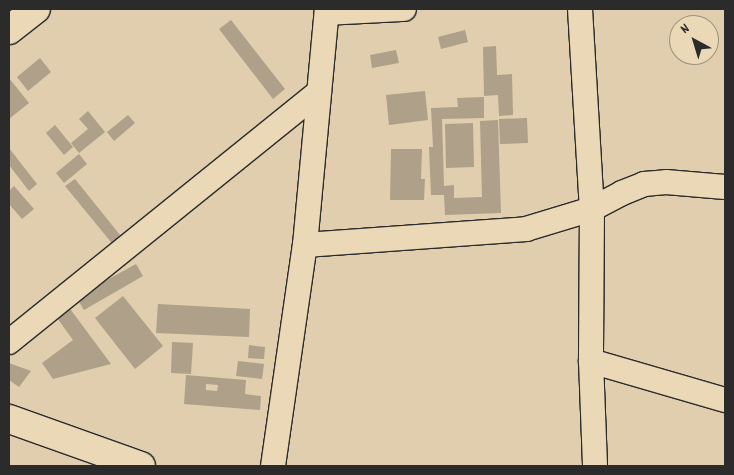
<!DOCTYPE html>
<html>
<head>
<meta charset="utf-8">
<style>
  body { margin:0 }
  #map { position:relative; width:734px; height:475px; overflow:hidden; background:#e0ceae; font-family:Dekko,sans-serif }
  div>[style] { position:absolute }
  .building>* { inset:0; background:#aea089 }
  .roads { filter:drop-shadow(1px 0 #2b2b2b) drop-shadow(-1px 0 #2b2b2b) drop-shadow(0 1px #2b2b2b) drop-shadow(0 -1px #2b2b2b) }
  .minor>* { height:24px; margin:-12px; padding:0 12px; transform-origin:12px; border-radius:12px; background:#ebd8b6 }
  .tertiary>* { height:28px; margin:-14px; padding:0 14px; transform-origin:14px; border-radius:14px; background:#ebd8b6 }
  span { translate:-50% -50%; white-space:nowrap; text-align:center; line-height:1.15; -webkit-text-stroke:4px #ebd8b6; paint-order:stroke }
  .frame { position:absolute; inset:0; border:10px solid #2b2b2b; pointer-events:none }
  .north { position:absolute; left:669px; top:15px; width:50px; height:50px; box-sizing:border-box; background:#ebd8b6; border:1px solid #9e937e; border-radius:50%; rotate:321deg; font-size:14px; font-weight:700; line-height:20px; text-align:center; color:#2b2b2b }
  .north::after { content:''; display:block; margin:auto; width:18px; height:22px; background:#2b2b2b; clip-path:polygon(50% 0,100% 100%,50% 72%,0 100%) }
</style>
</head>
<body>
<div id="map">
  <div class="building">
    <i style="clip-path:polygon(231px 20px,285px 89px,273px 99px,219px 29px)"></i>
    <i style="clip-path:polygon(465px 30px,468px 42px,441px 49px,438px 37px)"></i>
    <i style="clip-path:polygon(496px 46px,497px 75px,512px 74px,513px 115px,499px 116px,498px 95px,484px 96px,483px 47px)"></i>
    <i style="clip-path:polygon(396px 50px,399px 63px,372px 68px,370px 55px)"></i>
    <i style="clip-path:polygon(40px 58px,51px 72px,28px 91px,17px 77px)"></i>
    <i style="clip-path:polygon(9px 78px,29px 103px,9px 119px)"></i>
    <i style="clip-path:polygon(425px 91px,428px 120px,389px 125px,386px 95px)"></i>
    <i style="clip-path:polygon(484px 97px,484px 118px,442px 119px,444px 186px,454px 185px,454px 198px,482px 197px,480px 121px,498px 120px,501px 213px,445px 215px,444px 195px,431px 195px,429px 147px,433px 147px,431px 108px,458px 107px,457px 98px)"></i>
    <i style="clip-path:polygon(88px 111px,105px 132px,79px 153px,71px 143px,88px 129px,79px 119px)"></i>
    <i style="clip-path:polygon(128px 115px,135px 123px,114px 141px,107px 132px)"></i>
    <i style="clip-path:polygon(527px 118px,528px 143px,500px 144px,499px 119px)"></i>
    <i style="clip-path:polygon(473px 123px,474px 167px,446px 168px,445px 124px)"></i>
    <i style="clip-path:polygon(55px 125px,73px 147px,64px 155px,46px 133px)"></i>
    <i style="clip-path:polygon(9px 148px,37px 184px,29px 191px,9px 165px)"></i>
    <i style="clip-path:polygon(391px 149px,422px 149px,421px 179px,425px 179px,424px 200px,390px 200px)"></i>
    <i style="clip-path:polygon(79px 154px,87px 164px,64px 183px,56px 173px)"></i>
    <i style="clip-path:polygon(75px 179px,124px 240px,115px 247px,65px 186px)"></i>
    <i style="clip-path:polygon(14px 186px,34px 209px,22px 219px,9px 204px,9px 191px)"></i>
    <i style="clip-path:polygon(136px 264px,143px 276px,84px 310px,76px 297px)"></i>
    <i style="clip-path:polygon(123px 296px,163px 346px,135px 369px,95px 318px)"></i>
    <i style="clip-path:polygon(65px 302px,111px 364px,53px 379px,42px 363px,73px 340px,52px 311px)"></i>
    <i style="clip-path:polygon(158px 304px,250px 309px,249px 337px,156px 333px)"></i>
    <i style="clip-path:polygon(172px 342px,193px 343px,191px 374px,171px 373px)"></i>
    <i style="clip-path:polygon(249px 345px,265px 347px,264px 359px,248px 358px)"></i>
    <i style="clip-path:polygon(238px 361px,264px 364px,262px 379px,236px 376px)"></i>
    <i style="clip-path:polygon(9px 363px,31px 371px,19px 387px,9px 380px)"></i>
    <i style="clip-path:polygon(evenodd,186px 375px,246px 380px,245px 394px,261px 396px,260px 410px,184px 404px,186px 375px,206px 384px,218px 385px,217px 391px,206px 390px,206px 384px)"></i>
  </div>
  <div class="roads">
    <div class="minor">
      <i style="left:580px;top:9px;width:200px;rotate:86.6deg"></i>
      <i style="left:592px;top:209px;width:152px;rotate:90.4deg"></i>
      <i style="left:591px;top:361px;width:105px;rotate:87.8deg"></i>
      <i style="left:327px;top:13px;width:77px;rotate:-3deg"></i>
      <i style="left:305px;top:245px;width:222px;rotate:-4.1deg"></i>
      <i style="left:526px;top:229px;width:69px;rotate:-16.9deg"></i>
      <i style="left:592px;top:209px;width:34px;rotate:-28deg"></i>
      <i style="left:622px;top:193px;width:24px;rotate:-22deg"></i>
      <i style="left:644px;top:184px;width:22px;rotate:-5deg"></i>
      <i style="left:666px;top:182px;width:59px;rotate:4.8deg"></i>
      <i style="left:9px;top:342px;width:398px;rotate:-38.9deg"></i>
      <i style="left:591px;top:361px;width:140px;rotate:16.2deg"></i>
      <i style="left:273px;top:466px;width:223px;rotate:-81.8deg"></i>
      <i style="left:305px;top:245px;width:237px;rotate:-84.7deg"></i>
    </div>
    <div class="tertiary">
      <i style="left:9px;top:30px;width:34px;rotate:-38deg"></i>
      <i style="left:9px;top:419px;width:140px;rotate:19.6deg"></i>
    </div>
  </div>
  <div class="frame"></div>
  <div class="north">N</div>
</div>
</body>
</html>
